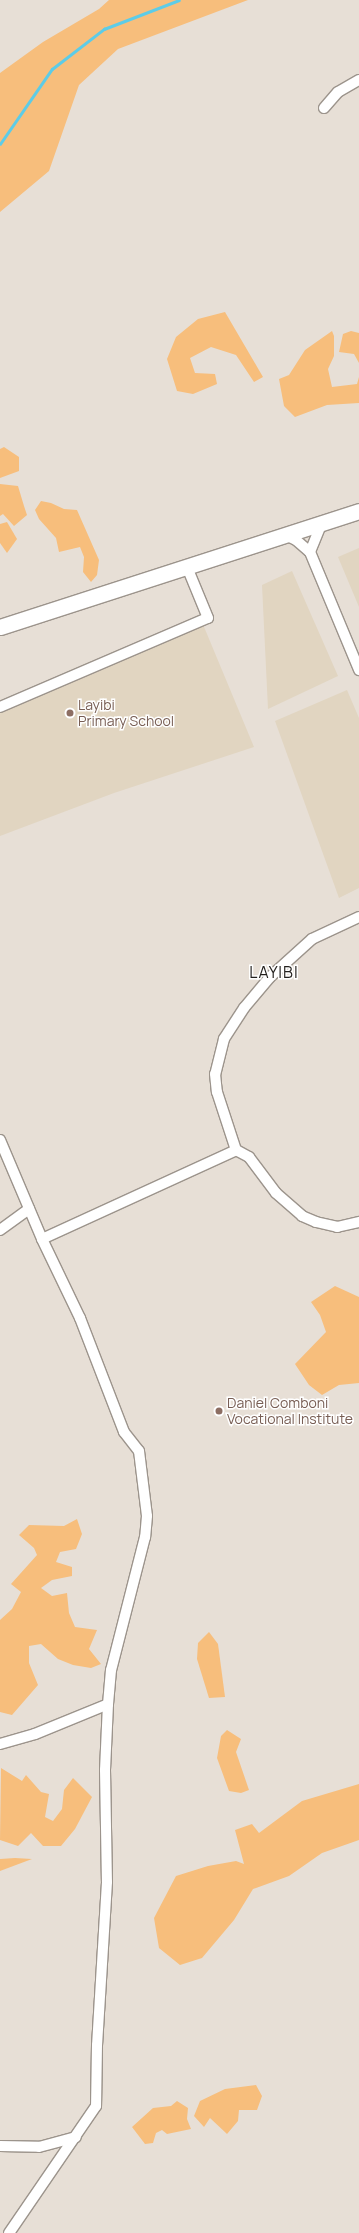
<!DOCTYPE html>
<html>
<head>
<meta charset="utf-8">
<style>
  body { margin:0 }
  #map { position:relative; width:359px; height:2233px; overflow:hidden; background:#e7dfd6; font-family:Manrope,sans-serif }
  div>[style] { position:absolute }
  .education>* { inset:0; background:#e1d5c1 }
  .green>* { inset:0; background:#f7be7c }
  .stream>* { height:2.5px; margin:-1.25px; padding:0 1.25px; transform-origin:1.25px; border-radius:1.25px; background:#5dcce7 }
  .roads { filter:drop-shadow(1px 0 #9c948c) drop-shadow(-1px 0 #9c948c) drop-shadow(0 1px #9c948c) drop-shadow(0 -1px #9c948c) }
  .street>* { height:10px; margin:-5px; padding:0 5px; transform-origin:5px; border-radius:5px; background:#fff }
  .secondary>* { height:15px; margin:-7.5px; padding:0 7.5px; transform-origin:7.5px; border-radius:7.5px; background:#fff }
  .dots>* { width:11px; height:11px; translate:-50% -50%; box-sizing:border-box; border:2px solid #fff; border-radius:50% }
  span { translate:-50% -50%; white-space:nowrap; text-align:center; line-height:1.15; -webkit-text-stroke:3px #fff; paint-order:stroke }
  .education-label { font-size:14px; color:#785e54 }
  .left { translate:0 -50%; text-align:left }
  .quarter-label { font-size:16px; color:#221f1c; letter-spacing:1px }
</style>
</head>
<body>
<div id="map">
  <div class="education">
    <i style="clip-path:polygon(359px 548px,359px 607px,338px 557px)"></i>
    <i style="clip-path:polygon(292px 571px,338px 676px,268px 709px,262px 585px)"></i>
    <i style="clip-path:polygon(202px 622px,254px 747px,114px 793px,0 836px,0 710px)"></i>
    <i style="clip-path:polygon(347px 690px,359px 718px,359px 888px,339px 898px,275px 721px)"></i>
  </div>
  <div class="green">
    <i style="clip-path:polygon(109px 0,248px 0,118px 49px,79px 85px,49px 171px,0 212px,0 73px,43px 42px,99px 9px)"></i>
    <i style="clip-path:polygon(225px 312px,263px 377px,254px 382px,236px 355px,211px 347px,190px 358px,195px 373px,215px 374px,217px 384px,193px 394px,177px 391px,167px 359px,176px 337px,198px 319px)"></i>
    <i style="clip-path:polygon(332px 331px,334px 336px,334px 356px,328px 369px,332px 387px,357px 384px,359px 377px,359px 403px,327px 405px,295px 417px,284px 406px,279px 379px,289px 375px,305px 350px)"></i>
    <i style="clip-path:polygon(351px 331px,359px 333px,359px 363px,354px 354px,339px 352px,343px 334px)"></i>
    <i style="clip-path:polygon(4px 447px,19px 457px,19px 471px,0 478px,0 449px)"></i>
    <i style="clip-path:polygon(0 484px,18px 486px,24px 506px,27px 515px,14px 526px,3px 514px,0 516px)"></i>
    <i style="clip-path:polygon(41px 501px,51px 503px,64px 509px,77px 510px,99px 560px,97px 575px,91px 582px,83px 572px,84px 557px,80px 547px,59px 552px,56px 538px,39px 519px,35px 510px)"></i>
    <i style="clip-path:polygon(7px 522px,17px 539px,7px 553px,0 543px,0 524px)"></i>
    <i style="clip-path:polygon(335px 1286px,359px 1297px,359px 1383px,339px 1385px,322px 1395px,309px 1385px,295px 1364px,326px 1332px,320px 1315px,311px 1302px)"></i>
    <i style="clip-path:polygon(77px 1519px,82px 1534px,76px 1549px,60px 1552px,56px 1562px,72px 1567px,72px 1576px,52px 1580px,41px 1588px,52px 1596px,67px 1593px,69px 1613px,75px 1627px,97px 1630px,89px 1649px,101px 1664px,91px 1668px,73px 1665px,58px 1659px,41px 1644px,29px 1646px,29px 1663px,38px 1685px,12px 1715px,0 1712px,0 1620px,12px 1609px,21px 1592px,11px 1584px,37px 1555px,34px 1548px,19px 1535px,29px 1525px,64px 1526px)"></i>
    <i style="clip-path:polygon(209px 1632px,218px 1644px,225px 1697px,209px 1698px,197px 1659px,198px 1643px)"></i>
    <i style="clip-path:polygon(227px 1730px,241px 1739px,236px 1752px,249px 1790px,241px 1793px,229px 1791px,217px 1758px,221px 1736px)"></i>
    <i style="clip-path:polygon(1px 1768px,22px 1781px,26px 1775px,41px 1792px,49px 1794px,45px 1817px,53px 1821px,62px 1809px,64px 1790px,73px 1778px,92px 1797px,75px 1829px,61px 1846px,43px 1846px,31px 1833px,18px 1846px,0 1840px)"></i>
    <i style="clip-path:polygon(359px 1784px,359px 1840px,322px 1853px,289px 1876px,253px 1889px,234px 1920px,202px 1958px,180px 1965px,159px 1948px,154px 1918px,176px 1876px,208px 1866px,236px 1861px,244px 1864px,235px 1830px,252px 1824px,259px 1833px,302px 1801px)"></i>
    <i style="clip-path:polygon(15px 1858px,32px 1859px,0 1871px,0 1859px)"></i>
    <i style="clip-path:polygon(256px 2085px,262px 2096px,257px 2110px,239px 2110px,238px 2121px,227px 2134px,210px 2118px,204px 2127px,194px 2116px,200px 2101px,225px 2089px)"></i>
    <i style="clip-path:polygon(177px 2101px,188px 2108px,187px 2119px,191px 2129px,167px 2134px,162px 2130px,156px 2133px,153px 2143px,145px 2144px,132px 2127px,153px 2108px,171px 2106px)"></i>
  </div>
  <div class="stream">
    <i style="left:0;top:144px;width:91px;rotate:-55.3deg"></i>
    <i style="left:52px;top:69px;width:66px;rotate:-37.6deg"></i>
    <i style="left:104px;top:29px;width:80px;rotate:-21.1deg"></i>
  </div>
  <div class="roads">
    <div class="street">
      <i style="left:324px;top:108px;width:21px;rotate:-49deg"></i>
      <i style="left:338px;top:92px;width:24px;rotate:-30deg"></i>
      <i style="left:285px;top:535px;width:12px;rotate:24deg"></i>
      <i style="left:296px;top:540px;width:18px;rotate:41deg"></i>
      <i style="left:310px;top:552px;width:128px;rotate:67.4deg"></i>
      <i style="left:310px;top:552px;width:31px;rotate:-68deg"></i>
      <i style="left:0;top:707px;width:226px;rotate:-23.2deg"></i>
      <i style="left:208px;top:618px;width:55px;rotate:-112.4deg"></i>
      <i style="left:359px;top:917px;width:52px;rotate:154.9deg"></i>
      <i style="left:312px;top:939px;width:57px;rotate:137.9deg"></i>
      <i style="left:270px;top:977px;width:40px;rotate:130deg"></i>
      <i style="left:244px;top:1008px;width:37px;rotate:123deg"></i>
      <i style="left:224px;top:1039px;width:36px;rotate:104deg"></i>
      <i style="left:215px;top:1074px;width:18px;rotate:84deg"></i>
      <i style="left:217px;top:1092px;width:61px;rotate:71.9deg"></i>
      <i style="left:236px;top:1150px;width:15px;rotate:28deg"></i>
      <i style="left:249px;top:1157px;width:45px;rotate:53.1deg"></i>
      <i style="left:276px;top:1193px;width:35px;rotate:41deg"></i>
      <i style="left:302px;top:1216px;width:15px;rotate:23deg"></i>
      <i style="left:316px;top:1222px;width:22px;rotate:13deg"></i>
      <i style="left:337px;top:1227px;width:23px;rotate:-13deg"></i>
      <i style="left:0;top:1140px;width:108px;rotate:67deg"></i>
      <i style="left:42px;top:1239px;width:88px;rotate:64.3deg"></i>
      <i style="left:80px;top:1318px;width:122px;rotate:68.9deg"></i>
      <i style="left:124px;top:1432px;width:24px;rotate:52deg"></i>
      <i style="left:139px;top:1451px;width:65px;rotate:83deg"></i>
      <i style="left:147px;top:1516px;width:21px;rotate:95deg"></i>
      <i style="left:145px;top:1537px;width:137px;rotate:104.3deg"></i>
      <i style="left:111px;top:1670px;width:34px;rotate:95deg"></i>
      <i style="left:108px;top:1704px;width:66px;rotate:92.6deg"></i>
      <i style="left:105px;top:1770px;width:112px;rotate:89deg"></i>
      <i style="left:107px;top:1882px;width:163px;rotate:93.5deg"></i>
      <i style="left:97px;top:2045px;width:61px;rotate:90.9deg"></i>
      <i style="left:96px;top:2106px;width:154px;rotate:124.4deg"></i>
      <i style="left:0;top:1230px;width:36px;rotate:-36deg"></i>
      <i style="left:42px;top:1239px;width:213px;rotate:-24.6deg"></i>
      <i style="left:0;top:1744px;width:36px;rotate:-16deg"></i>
      <i style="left:35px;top:1734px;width:79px;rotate:-22.3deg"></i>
      <i style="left:0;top:2146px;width:39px;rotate:1deg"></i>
      <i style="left:39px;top:2147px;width:38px;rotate:-15deg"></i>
    </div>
    <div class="secondary">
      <i style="left:0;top:627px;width:377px;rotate:-17.9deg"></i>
    </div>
  </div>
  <div class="dots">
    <i style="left:70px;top:713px;background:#8d6e63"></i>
    <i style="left:219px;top:1411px;background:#8d6e63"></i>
  </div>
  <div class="education-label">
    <span class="left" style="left:78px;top:713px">Layibi<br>Primary School</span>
    <span class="left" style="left:227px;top:1411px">Daniel Comboni<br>Vocational Institute</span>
  </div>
  <div class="quarter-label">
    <span style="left:274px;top:972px">LAYIBI</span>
  </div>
</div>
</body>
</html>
